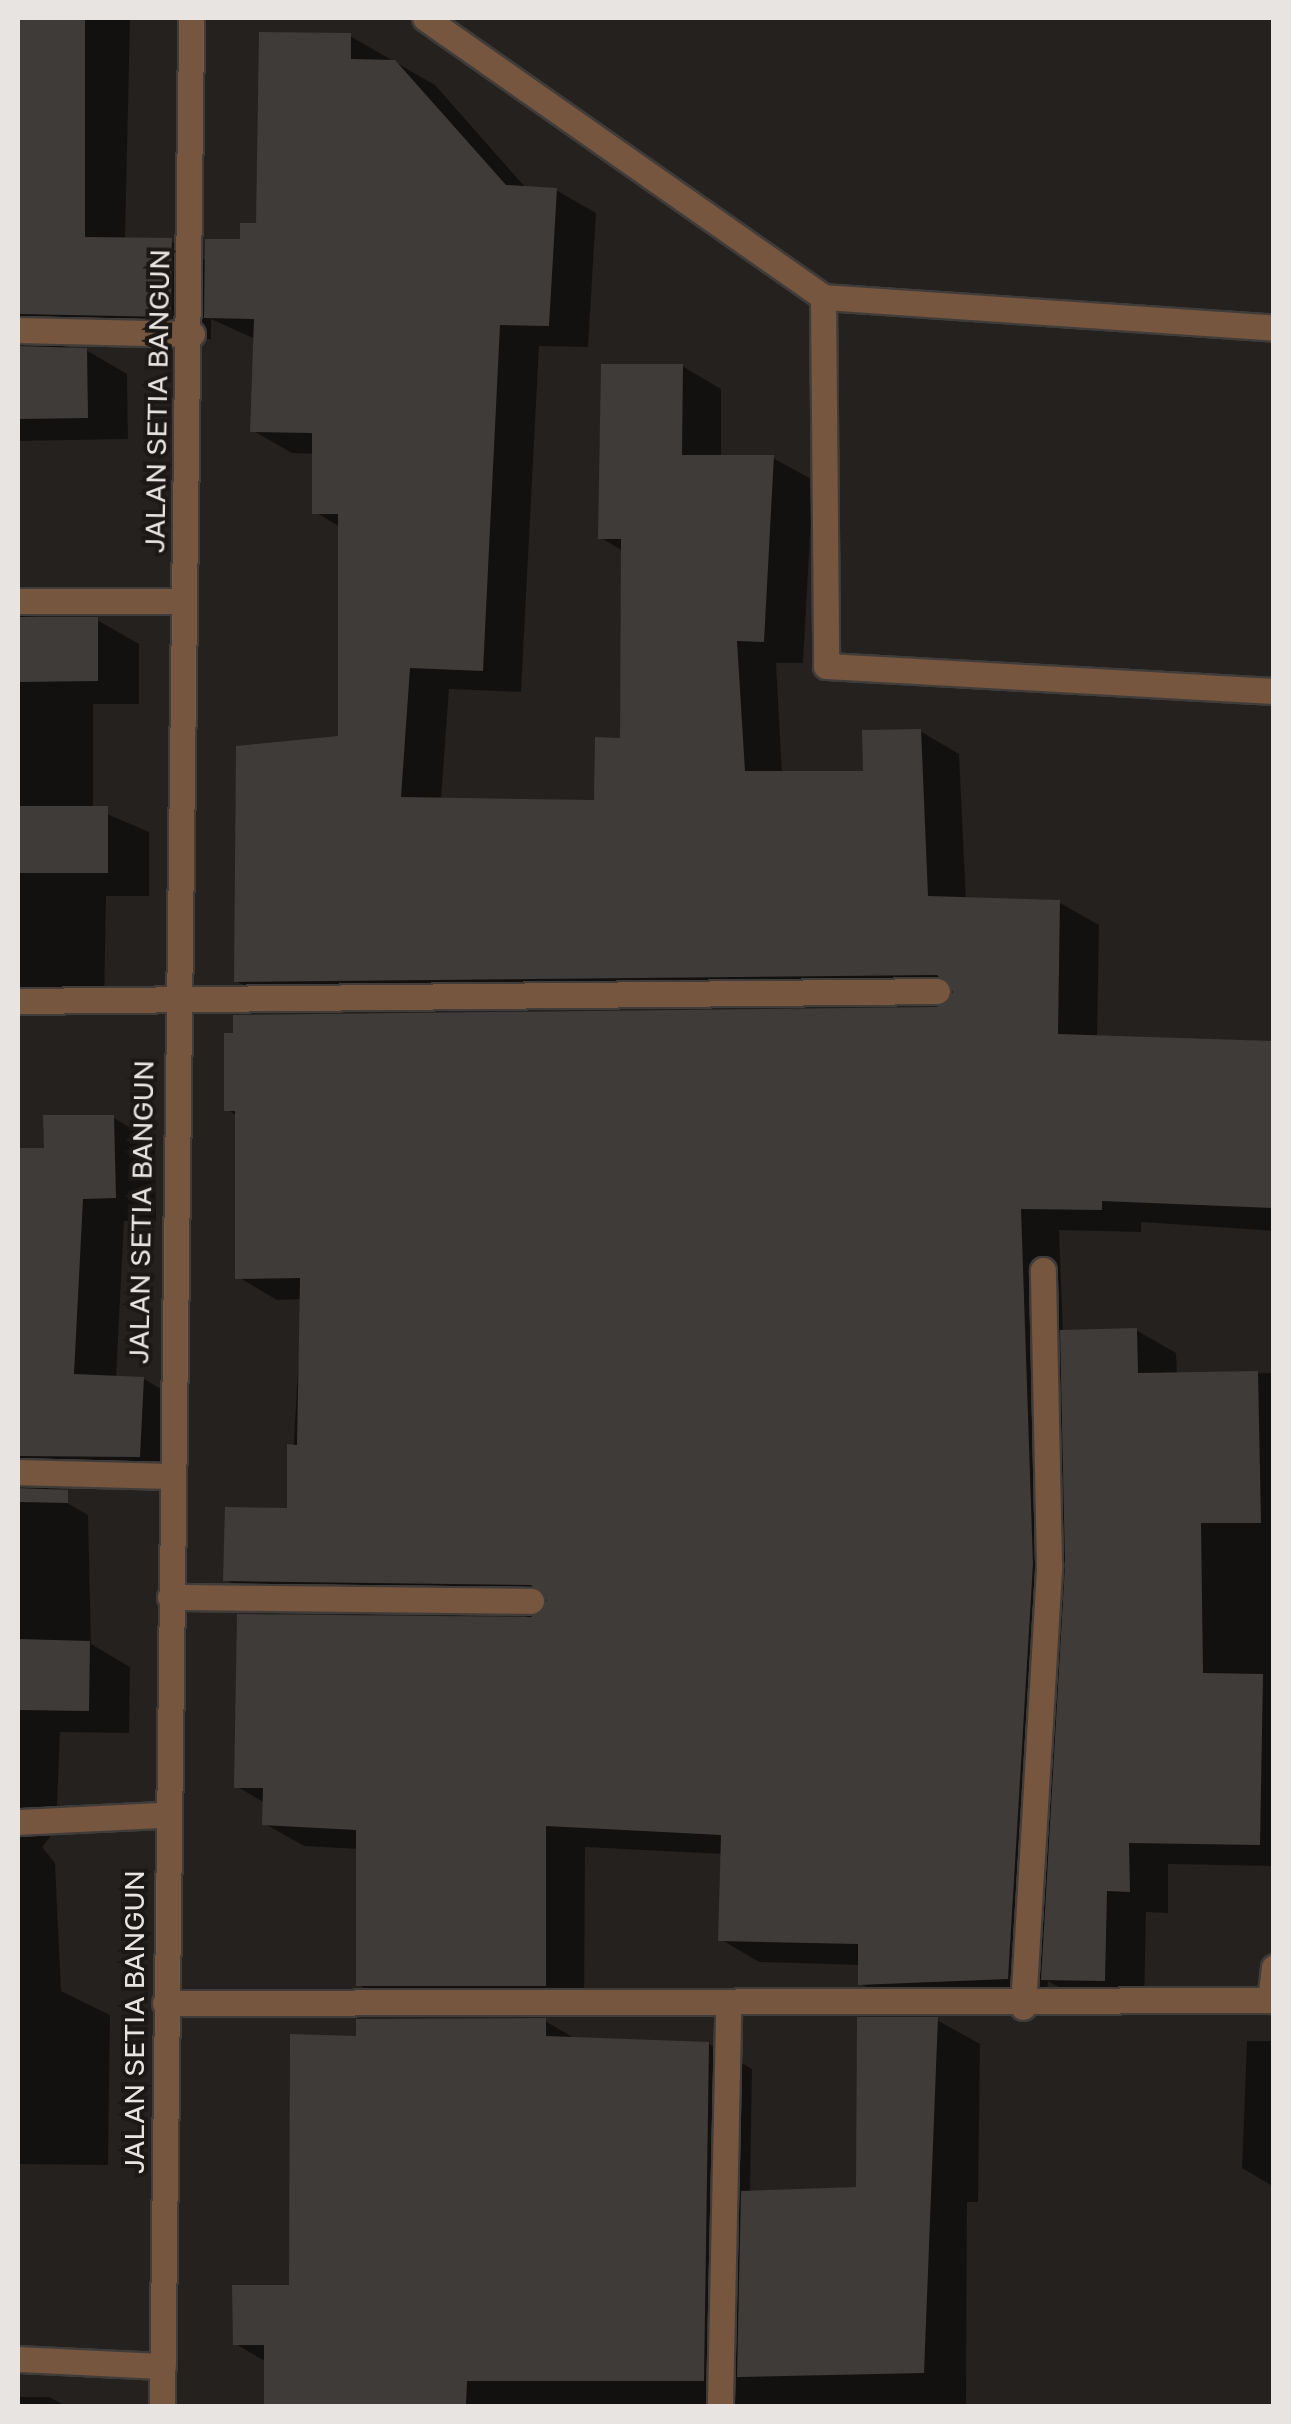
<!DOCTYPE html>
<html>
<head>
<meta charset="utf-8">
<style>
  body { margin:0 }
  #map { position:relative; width:1291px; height:2424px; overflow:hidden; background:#25211f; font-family:"Golos Text",sans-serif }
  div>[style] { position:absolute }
  .shadow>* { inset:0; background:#0007 }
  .building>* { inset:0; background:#3f3b39 }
  .roads { filter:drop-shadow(2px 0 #403c3a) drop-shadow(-2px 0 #403c3a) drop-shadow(0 2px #403c3a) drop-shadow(0 -2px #403c3a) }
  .minor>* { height:25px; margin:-12.5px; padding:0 12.5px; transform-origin:12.5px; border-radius:12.5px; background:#77563f }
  span { translate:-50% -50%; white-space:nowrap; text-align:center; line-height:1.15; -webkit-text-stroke:8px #1b1816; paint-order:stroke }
  .street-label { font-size:28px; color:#e7e4e2 }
  .frame { position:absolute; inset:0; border:20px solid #e7e4e2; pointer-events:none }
</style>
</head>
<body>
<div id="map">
  <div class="shadow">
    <i style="clip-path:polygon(18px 18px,130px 18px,125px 240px,171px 241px,207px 261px,242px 242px,259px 226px,350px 36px,435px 85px,526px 188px,556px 190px,596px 213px,588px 347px,539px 346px,521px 692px,449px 689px,441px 800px,596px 802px,623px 740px,623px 551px,601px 538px,682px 366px,721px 389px,721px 458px,773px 458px,813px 480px,803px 663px,776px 663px,782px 774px,865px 774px,920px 731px,959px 754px,966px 900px,1060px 903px,1099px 925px,1097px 1038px,1274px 1043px,1274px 1231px,1141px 1222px,1141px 1232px,1059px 1230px,1063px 1333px,1136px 1330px,1176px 1353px,1177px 1375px,1274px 1373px,1274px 1866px,1168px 1864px,1168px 1913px,1146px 1912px,1144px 2002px,1083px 2001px,1048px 1981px,1047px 2000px,899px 2006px,860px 1983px,860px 1965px,759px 1962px,720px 1939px,722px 1854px,585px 1847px,584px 2007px,398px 2007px,359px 1985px,359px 1849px,304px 1846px,265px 1824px,265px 1803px,236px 1786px,545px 1606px,265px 1603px,226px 1580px,290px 1511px,302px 1299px,277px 1300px,238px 1277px,237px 1116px,227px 1109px,938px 1010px,952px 996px,276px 1004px,236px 981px,340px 739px,340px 527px,315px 512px,315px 454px,292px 453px,252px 430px,255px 339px,211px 319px,211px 339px,44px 343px,86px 350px,127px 374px,128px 439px,18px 441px)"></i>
    <i style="clip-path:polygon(18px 616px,97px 620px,139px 644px,139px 704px,93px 704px,93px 808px,149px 832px,149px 896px,106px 896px,104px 1007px,18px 1006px)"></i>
    <i style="clip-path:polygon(114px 1118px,155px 1142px,156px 1221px,124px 1221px,116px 1378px,144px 1379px,185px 1403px,181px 1480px,60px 1478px,46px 1491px,88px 1515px,91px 1644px,130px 1667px,129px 1733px,60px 1732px,56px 1830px,42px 1847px,55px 1863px,61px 1991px,110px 2015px,108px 2165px,18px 2164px,18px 1151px,46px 1151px)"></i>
    <i style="clip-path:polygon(937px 2020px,980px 2044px,978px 2202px,967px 2202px,966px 2406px,267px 2406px,266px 2362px,236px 2344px,292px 2287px,358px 2038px,545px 2021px,578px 2040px,709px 2044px,752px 2069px,750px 2193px,858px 2190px)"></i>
    <i style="clip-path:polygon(1247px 2041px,1274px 2041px,1274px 2187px,1242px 2168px)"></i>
    <i style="clip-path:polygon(18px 2397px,49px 2397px,66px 2406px,18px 2406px)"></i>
  </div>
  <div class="building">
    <i style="clip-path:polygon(18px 18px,85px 18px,85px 237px,172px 238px,171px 317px,18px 314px)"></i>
    <i style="clip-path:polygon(259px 32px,351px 33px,351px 59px,395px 60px,506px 185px,557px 188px,549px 326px,500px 325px,483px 671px,410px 668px,401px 797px,594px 800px,595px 737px,620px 738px,621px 539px,598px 539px,601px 364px,683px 364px,682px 455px,774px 455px,764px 642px,737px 641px,745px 771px,863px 771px,862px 730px,921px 729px,928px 896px,1060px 900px,1058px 1034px,1274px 1041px,1274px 1208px,1102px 1201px,1102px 1210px,1021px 1209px,1033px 1564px,1008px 1979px,858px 1985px,858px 1944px,718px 1941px,721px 1835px,546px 1826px,546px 1986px,356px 1986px,356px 1830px,262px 1825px,263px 1788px,234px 1788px,237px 1614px,531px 1617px,547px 1600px,531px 1585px,223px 1581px,225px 1507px,287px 1508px,287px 1444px,297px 1445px,300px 1278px,235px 1279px,235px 1111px,224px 1111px,224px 1033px,233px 1033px,233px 1015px,937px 1007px,953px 992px,937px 975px,234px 982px,236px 746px,338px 736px,338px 514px,312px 514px,312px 433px,250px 432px,254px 319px,204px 318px,205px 239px,240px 239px,240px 223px,256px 223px)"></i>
    <i style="clip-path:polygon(18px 346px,87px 348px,88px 418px,18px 419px)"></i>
    <i style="clip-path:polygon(18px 617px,98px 617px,98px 681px,18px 682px)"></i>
    <i style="clip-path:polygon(18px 806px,108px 806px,108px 873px,18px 873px)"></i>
    <i style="clip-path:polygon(43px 1115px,114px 1115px,116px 1198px,83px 1199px,74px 1374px,144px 1377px,140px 1457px,18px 1456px,18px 1148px,44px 1148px)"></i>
    <i style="clip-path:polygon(1137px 1328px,1138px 1373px,1258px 1371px,1261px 1523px,1201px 1523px,1203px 1673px,1263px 1674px,1260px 1845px,1129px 1843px,1130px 1892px,1107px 1891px,1105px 1981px,1041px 1980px,1065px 1565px,1060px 1330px)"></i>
    <i style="clip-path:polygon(18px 1488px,68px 1490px,68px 1503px,18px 1502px)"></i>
    <i style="clip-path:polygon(18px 1639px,90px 1641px,89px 1711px,18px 1710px)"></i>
    <i style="clip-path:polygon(857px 2017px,938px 2017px,924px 2373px,737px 2377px,741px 2191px,856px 2187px)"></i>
    <i style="clip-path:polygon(546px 2018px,546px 2036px,709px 2042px,704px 2381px,467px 2381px,466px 2406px,264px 2406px,264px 2345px,233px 2345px,232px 2285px,289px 2285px,290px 2034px,356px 2036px,356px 2019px)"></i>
  </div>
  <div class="roads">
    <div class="minor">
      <i style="left:425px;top:18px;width:486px;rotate:35deg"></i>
      <i style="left:823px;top:297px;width:369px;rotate:89.5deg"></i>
      <i style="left:826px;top:666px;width:449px;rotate:3.2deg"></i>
      <i style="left:823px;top:297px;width:452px;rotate:3.9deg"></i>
      <i style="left:18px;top:330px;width:174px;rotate:1.3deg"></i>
      <i style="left:18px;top:601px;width:164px"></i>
      <i style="left:18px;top:1001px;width:919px;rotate:-0.62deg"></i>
      <i style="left:18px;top:1472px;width:150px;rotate:1.5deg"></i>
      <i style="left:170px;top:1597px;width:361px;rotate:0.6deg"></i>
      <i style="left:18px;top:1822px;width:145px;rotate:-2.8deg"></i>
      <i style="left:1270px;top:2000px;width:33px;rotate:-83deg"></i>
      <i style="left:165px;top:2003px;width:1109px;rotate:-0.15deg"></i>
      <i style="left:1023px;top:2007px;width:444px;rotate:-86.6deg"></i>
      <i style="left:1049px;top:1564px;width:294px;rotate:-91.2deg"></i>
      <i style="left:18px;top:2359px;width:145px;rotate:2.8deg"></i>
      <i style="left:720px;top:2403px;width:397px;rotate:-88.8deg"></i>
      <i style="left:162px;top:2406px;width:2388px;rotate:-89.3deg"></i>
    </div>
  </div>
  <div class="street-label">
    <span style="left:157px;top:401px;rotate:-89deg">JALAN SETIA BANGUN</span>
    <span style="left:141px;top:1212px;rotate:-89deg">JALAN SETIA BANGUN</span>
    <span style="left:134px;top:2022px;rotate:-90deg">JALAN SETIA BANGUN</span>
  </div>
  <div class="frame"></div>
</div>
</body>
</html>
